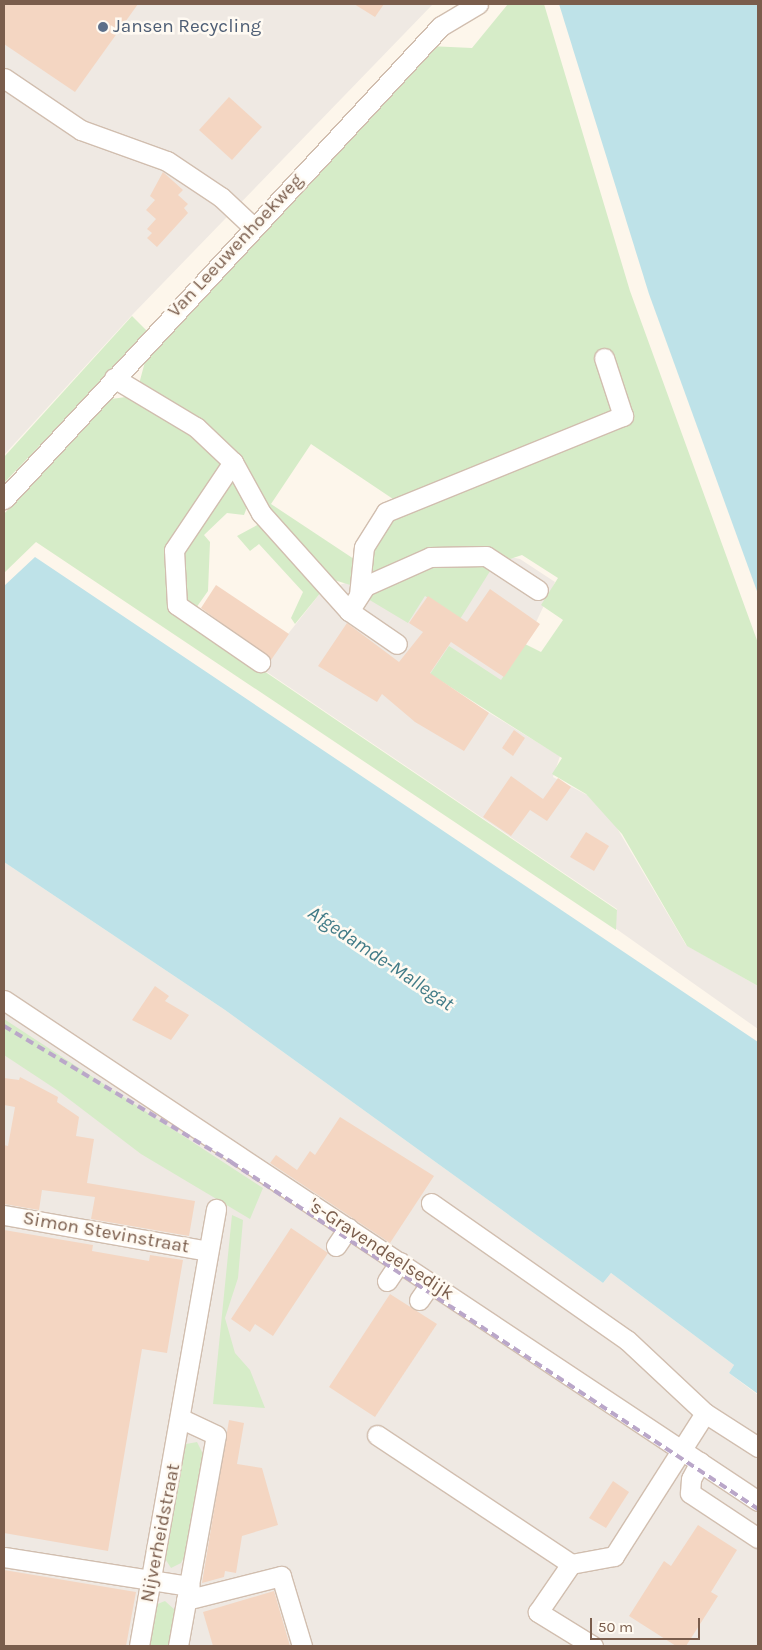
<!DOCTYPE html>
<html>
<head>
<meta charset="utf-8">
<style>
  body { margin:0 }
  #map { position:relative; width:762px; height:1650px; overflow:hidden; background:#fdf6eb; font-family:Karla,sans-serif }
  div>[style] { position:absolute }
  .industrial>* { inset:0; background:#efe9e3 }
  .green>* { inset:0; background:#d6ecc8 }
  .water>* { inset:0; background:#bee2e8 }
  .building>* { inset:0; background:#f4d6c2 }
  .roads { filter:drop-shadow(1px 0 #d1beaf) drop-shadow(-1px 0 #d1beaf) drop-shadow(0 1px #d1beaf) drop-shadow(0 -1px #d1beaf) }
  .minor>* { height:19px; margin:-9.5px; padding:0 9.5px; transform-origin:9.5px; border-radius:9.5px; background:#fff }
  .rail>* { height:4px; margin-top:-2px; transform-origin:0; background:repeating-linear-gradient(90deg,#baa7c9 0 8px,transparent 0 13px) }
  .dots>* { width:14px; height:14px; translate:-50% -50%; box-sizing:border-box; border:2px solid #fffaf2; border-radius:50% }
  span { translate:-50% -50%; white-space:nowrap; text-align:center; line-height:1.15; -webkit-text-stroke:5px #fffaf2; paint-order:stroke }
  .service-label { font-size:19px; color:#4e5e75 }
  .left { translate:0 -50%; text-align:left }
  .street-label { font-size:19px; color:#7a5d4c }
  .water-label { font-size:20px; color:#417b87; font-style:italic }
  .frame { position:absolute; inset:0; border:5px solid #7a5d4c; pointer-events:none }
  .scale { position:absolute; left:590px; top:1618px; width:110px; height:22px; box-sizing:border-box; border:2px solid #7a5d4c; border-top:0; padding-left:6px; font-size:15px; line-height:18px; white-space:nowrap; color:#7a5d4c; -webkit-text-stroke:4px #fffaf2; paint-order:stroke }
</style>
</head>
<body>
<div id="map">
  <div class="industrial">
    <i style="clip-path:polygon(4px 4px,433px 4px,133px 314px,4px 455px)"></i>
    <i style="clip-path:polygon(453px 546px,520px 559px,555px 582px,521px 654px,583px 686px,430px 677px,560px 756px,553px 777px,587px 795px,614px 823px,686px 945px,758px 986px,758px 1029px,615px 928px,617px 909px,261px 668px,322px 591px)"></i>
    <i style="clip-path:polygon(4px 862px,225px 1010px,603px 1283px,611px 1273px,734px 1365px,729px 1373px,758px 1395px,758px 1646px,4px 1646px)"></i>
  </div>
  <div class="green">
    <i style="clip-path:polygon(evenodd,508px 4px,544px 4px,630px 291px,758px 643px,758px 986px,687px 946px,622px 834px,586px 794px,552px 774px,562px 758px,430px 674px,449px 646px,501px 680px,525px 644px,541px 652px,563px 620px,541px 605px,558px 578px,522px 555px,510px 559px,477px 551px,357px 587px,334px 580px,320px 571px,276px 518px,239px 457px,212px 428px,139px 384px,146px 358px,429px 46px,472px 48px,508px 4px,311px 444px,402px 505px,363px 565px,271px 504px,311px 444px)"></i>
    <i style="clip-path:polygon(132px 316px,148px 332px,4px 483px,4px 457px)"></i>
    <i style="clip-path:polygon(126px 397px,144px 403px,201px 442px,219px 458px,249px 502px,244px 515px,227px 513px,204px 535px,210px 542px,208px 591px,196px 608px,261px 669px,617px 910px,616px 930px,36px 542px,4px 573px,4px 514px,98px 409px,111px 399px)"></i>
    <i style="clip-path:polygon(261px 523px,322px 591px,295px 624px,291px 618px,303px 592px,259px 544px,250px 551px,237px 536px)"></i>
    <i style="clip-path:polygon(477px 560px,492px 568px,460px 619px,425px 596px,408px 623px,368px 599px,368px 592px,437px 561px)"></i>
    <i style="clip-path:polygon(4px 1019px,263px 1188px,250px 1219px,141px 1154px,57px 1090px,4px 1055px)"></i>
    <i style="clip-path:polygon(232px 1215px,243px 1220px,238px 1278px,225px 1318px,235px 1353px,250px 1370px,265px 1408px,213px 1404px)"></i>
    <i style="clip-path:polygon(197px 1442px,203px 1454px,185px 1555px,181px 1563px,171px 1568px,164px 1557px,186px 1444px)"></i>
    <i style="clip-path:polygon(165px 1601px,176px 1611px,170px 1646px,148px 1646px,155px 1605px)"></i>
  </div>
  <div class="water">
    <i style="clip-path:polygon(559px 4px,758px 4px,758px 594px,649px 294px)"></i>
    <i style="clip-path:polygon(35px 557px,758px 1042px,758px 1394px,729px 1373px,734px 1365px,611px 1273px,603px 1283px,225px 1010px,4px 862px,4px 586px)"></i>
  </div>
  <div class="building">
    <i style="clip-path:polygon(4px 4px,138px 4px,75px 92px,4px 44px)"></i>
    <i style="clip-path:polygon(354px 4px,384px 4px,375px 17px)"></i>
    <i style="clip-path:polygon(229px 97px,262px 127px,232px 160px,199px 130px)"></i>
    <i style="clip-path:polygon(163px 172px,183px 190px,178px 195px,188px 204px,184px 208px,188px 213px,157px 247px,147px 238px,152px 233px,147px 229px,156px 219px,146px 210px,155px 200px,150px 196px)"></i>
    <i style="clip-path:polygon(216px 585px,289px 634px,271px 660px,201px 608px)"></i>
    <i style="clip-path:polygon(490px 589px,540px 624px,504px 677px,451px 642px,430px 673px,489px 713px,464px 751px,415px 722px,382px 694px,377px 702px,318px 666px,347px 623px,399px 662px,423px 632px,409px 623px,428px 596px,467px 622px)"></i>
    <i style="clip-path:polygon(514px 730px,525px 738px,513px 756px,502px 748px)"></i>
    <i style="clip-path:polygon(511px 776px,543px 799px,558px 778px,571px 787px,547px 821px,530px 810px,511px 836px,483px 817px)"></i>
    <i style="clip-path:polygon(586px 832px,609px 846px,594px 871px,570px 857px)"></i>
    <i style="clip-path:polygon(155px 986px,169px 996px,165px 1001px,189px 1015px,171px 1040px,132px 1020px)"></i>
    <i style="clip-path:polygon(20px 1077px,58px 1097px,57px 1102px,79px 1117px,76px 1136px,94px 1139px,87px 1183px,195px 1201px,189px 1236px,91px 1219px,95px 1197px,42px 1190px,39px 1210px,4px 1204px,4px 1145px,8px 1146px,15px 1107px,4px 1105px,4px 1078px,19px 1080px)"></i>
    <i style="clip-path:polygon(340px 1117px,434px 1176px,390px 1243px,270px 1163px,276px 1155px,297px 1170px,310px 1151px,315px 1155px)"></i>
    <i style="clip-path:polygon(291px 1228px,328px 1253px,273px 1336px,255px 1324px,250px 1332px,231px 1319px)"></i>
    <i style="clip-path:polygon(4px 1230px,93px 1245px,92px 1251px,149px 1261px,150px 1255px,183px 1260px,167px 1353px,142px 1349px,108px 1551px,4px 1533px)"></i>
    <i style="clip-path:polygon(390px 1294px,437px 1324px,375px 1417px,329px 1387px)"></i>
    <i style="clip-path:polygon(229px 1420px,244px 1423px,237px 1464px,262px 1468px,278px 1525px,242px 1536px,236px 1573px,225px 1571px,224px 1577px,202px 1583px)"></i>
    <i style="clip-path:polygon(613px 1481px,629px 1492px,606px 1528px,589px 1518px)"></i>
    <i style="clip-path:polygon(698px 1525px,737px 1550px,711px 1592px,718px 1596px,686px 1646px,676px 1646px,629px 1616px,664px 1561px,671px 1566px)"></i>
    <i style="clip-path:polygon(4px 1570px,136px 1592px,126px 1646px,4px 1646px)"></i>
    <i style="clip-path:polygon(274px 1591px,290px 1646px,213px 1646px,203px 1612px)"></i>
  </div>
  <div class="roads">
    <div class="minor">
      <i style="left:4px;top:78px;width:93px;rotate:34deg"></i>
      <i style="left:81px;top:130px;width:91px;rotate:19.8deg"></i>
      <i style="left:167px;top:161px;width:65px;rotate:33.7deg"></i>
      <i style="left:221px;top:197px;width:42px;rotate:43.1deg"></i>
      <i style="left:114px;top:378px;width:96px;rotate:30.9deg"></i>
      <i style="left:196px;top:427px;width:51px;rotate:43.4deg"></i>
      <i style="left:233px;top:462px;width:58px;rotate:61.2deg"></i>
      <i style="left:261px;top:513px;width:132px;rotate:48.1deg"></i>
      <i style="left:349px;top:611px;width:30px;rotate:-57deg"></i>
      <i style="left:365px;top:586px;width:71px;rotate:-24deg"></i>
      <i style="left:430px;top:557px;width:56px;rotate:-1deg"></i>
      <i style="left:486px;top:556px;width:62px;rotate:33.2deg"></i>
      <i style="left:233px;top:462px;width:106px;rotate:123.8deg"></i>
      <i style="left:174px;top:550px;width:55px;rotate:86.9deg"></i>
      <i style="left:177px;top:605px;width:101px;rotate:34.5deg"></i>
      <i style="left:4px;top:499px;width:644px;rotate:-47.27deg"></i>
      <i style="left:441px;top:26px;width:43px;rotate:-30.7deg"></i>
      <i style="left:359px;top:595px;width:48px;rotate:-84.1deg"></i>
      <i style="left:364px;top:547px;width:41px;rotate:-57.8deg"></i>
      <i style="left:386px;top:512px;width:256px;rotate:-22.1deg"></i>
      <i style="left:623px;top:416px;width:61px;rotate:-108.1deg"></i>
      <i style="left:349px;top:611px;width:58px;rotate:34.5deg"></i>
      <i style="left:4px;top:1000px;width:905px;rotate:33.6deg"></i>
      <i style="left:431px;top:1203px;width:239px;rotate:35deg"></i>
      <i style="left:627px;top:1340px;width:107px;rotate:43.1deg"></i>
      <i style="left:705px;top:1413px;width:63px;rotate:32.7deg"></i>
      <i style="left:4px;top:1215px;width:207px;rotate:10deg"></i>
      <i style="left:336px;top:1246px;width:22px;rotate:-56deg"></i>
      <i style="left:387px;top:1281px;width:23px;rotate:-56deg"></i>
      <i style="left:419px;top:1300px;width:21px;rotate:-55deg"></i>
      <i style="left:377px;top:1435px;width:233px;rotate:33.6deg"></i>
      <i style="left:700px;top:1462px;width:19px;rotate:118deg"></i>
      <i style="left:691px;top:1479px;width:14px;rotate:94deg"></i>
      <i style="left:690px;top:1493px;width:82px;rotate:33.5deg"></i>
      <i style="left:4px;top:1557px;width:188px;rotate:8.9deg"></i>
      <i style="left:186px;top:1600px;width:98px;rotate:-14.2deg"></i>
      <i style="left:281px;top:1576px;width:73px;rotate:73.3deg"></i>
      <i style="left:139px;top:1646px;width:444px;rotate:-80deg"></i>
      <i style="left:178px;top:1646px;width:214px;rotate:-79.8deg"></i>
      <i style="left:216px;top:1435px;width:38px;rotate:-155deg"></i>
      <i style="left:593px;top:1646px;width:65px;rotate:-148.3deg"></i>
      <i style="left:538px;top:1612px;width:58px;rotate:-55.5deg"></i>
      <i style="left:571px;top:1564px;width:44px;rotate:-10.5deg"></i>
      <i style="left:614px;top:1556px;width:169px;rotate:-57.5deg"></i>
    </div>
  </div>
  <div class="rail">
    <i style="left:4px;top:1026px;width:265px;rotate:30.9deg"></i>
    <i style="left:231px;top:1162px;width:631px;rotate:33.36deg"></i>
  </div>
  <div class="dots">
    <i style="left:103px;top:27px;background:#5c6f8a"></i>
  </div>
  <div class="service-label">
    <span class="left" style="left:113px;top:27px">Jansen Recycling</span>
  </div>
  <div class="street-label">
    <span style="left:236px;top:246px;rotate:-47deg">Van Leeuwenhoekweg</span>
    <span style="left:106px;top:1233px;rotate:10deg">Simon Stevinstraat</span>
    <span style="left:381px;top:1250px;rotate:33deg">'s-Gravendeelsedijk</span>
    <span style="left:161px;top:1533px;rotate:-79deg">Nijverheidstraat</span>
  </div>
  <div class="water-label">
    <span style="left:381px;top:958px;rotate:34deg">Afgedamde-Mallegat</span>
  </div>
  <div class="frame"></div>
  <div class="scale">50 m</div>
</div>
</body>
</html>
